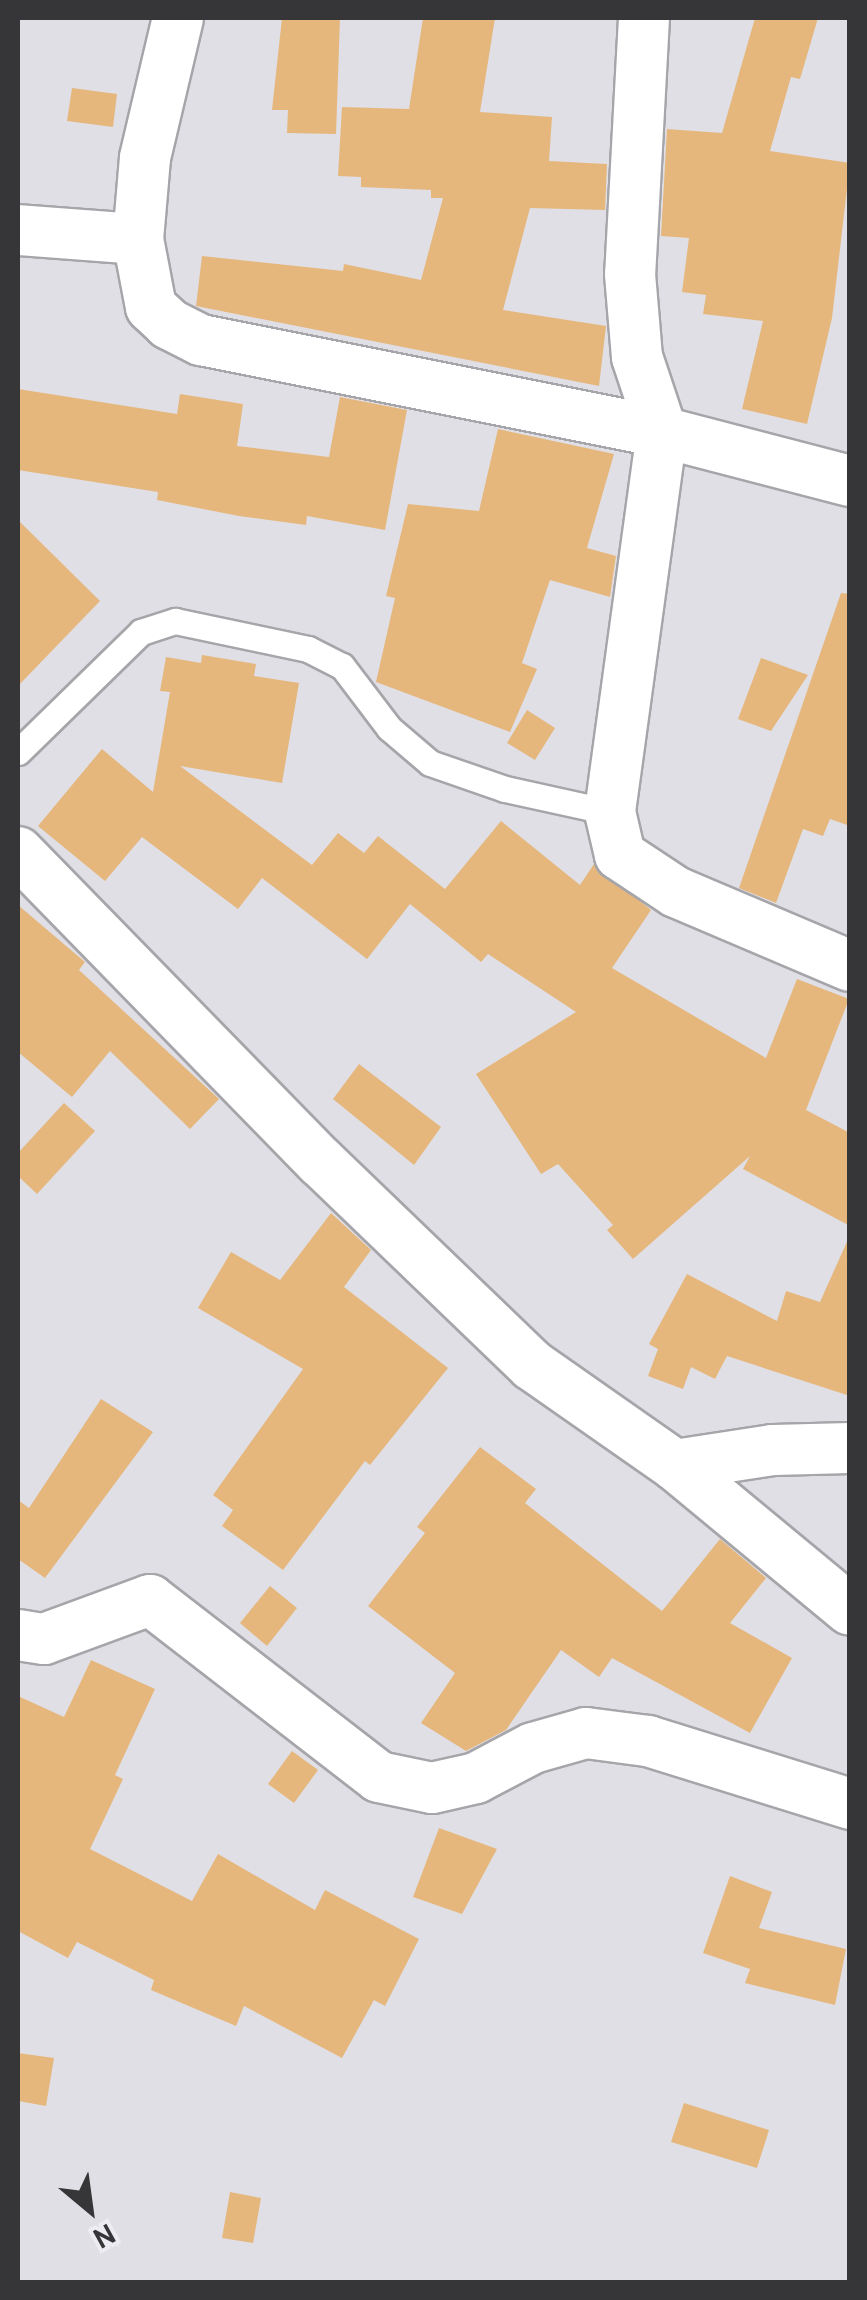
<!DOCTYPE html>
<html>
<head>
<meta charset="utf-8">
<style>
  body { margin:0 }
  #map { position:relative; width:867px; height:2300px; overflow:hidden; background:#dfdfe5; font-family:Cabin,sans-serif }
  div>[style] { position:absolute }
  .building>* { inset:0; background:#e6b77d }
  .roads { filter:drop-shadow(2px 0 #a5a5aa) drop-shadow(-2px 0 #a5a5aa) drop-shadow(0 2px #a5a5aa) drop-shadow(0 -2px #a5a5aa) }
  .service>* { height:25px; margin:-12.5px; padding:0 12.5px; transform-origin:12.5px; border-radius:12.5px; background:#fff }
  .minor>* { height:50px; margin:-25px; padding:0 25px; transform-origin:25px; border-radius:25px; background:#fff }
  span { translate:-50% -50%; white-space:nowrap; text-align:center; line-height:1.15; -webkit-text-stroke:8px #ececf2; paint-order:stroke }
  .frame { position:absolute; inset:0; border:20px solid #363638; pointer-events:none }
  .north { position:absolute; left:40px; top:2160px; width:100px; height:100px; -webkit-text-stroke:8px #ececf2; paint-order:stroke; rotate:151deg; font-size:28px; font-weight:700; line-height:40px; text-align:center; color:#363638 }
  .north::after { content:''; display:block; margin:auto; width:35px; height:45px; background:#363638; clip-path:polygon(50% 0,100% 100%,50% 72%,0 100%) }
</style>
</head>
<body>
<div id="map">
  <div class="building">
    <i style="clip-path:polygon(282px 18px,340px 18px,336px 134px,287px 133px,288px 110px,272px 110px)"></i>
    <i style="clip-path:polygon(423px 18px,495px 18px,480px 112px,552px 117px,549px 161px,607px 164px,605px 210px,530px 208px,503px 310px,606px 326px,599px 386px,196px 306px,202px 256px,343px 271px,344px 264px,421px 280px,443px 198px,431px 198px,431px 190px,361px 187px,361px 177px,338px 176px,342px 107px,409px 109px)"></i>
    <i style="clip-path:polygon(755px 18px,818px 18px,800px 79px,791px 77px,770px 151px,850px 163px,832px 318px,807px 424px,742px 409px,763px 321px,703px 314px,706px 295px,682px 292px,689px 238px,661px 236px,667px 129px,722px 133px)"></i>
    <i style="clip-path:polygon(72px 88px,117px 94px,113px 127px,67px 121px)"></i>
    <i style="clip-path:polygon(18px 389px,177px 414px,180px 394px,243px 404px,237px 446px,329px 457px,340px 397px,407px 410px,385px 530px,307px 516px,306px 525px,239px 516px,157px 500px,158px 492px,18px 470px)"></i>
    <i style="clip-path:polygon(498px 429px,614px 454px,587px 548px,616px 556px,610px 597px,550px 580px,522px 663px,537px 669px,510px 732px,376px 682px,395px 598px,386px 596px,408px 504px,479px 511px)"></i>
    <i style="clip-path:polygon(18px 520px,100px 601px,18px 686px)"></i>
    <i style="clip-path:polygon(841px 593px,850px 594px,850px 826px,830px 819px,823px 836px,803px 829px,776px 903px,739px 888px)"></i>
    <i style="clip-path:polygon(202px 655px,256px 664px,254px 676px,299px 683px,282px 783px,180px 766px,312px 865px,338px 833px,364px 853px,378px 836px,445px 889px,501px 821px,580px 885px,594px 864px,651px 910px,612px 968px,766px 1058px,797px 979px,849px 999px,806px 1110px,850px 1133px,850px 1226px,743px 1169px,750px 1156px,633px 1259px,607px 1230px,613px 1225px,558px 1164px,541px 1174px,476px 1074px,576px 1012px,488px 954px,481px 962px,410px 904px,367px 959px,262px 878px,238px 909px,142px 837px,105px 881px,38px 826px,102px 749px,153px 792px,170px 692px,160px 691px,166px 657px,201px 663px)"></i>
    <i style="clip-path:polygon(761px 658px,808px 675px,771px 731px,738px 719px)"></i>
    <i style="clip-path:polygon(527px 710px,555px 728px,535px 760px,507px 743px)"></i>
    <i style="clip-path:polygon(18px 905px,85px 962px,79px 970px,219px 1099px,190px 1129px,110px 1051px,72px 1097px,18px 1052px)"></i>
    <i style="clip-path:polygon(359px 1064px,441px 1127px,414px 1165px,333px 1099px)"></i>
    <i style="clip-path:polygon(64px 1103px,95px 1131px,37px 1194px,18px 1176px,18px 1153px)"></i>
    <i style="clip-path:polygon(331px 1213px,371px 1250px,344px 1287px,448px 1368px,370px 1465px,365px 1461px,283px 1570px,222px 1526px,233px 1510px,213px 1495px,303px 1369px,198px 1308px,231px 1252px,280px 1280px)"></i>
    <i style="clip-path:polygon(850px 1235px,850px 1396px,727px 1356px,715px 1379px,691px 1367px,683px 1389px,648px 1376px,658px 1349px,649px 1344px,687px 1274px,777px 1321px,786px 1291px,820px 1302px)"></i>
    <i style="clip-path:polygon(101px 1399px,153px 1432px,45px 1578px,18px 1559px,18px 1500px,29px 1508px)"></i>
    <i style="clip-path:polygon(480px 1447px,536px 1489px,525px 1503px,662px 1611px,720px 1539px,766px 1578px,730px 1623px,792px 1658px,750px 1733px,612px 1658px,599px 1677px,561px 1650px,506px 1730px,466px 1751px,421px 1723px,455px 1673px,368px 1606px,425px 1533px,417px 1527px)"></i>
    <i style="clip-path:polygon(270px 1586px,297px 1608px,267px 1646px,240px 1623px)"></i>
    <i style="clip-path:polygon(91px 1660px,155px 1689px,115px 1775px,123px 1779px,90px 1849px,192px 1901px,218px 1854px,315px 1910px,325px 1890px,419px 1939px,385px 2006px,374px 2000px,342px 2058px,244px 2006px,236px 2026px,151px 1990px,154px 1980px,77px 1942px,68px 1958px,18px 1931px,18px 1696px,64px 1717px)"></i>
    <i style="clip-path:polygon(292px 1751px,318px 1770px,294px 1803px,268px 1784px)"></i>
    <i style="clip-path:polygon(439px 1828px,497px 1849px,462px 1914px,413px 1897px)"></i>
    <i style="clip-path:polygon(730px 1876px,772px 1892px,759px 1928px,846px 1949px,835px 2005px,745px 1983px,750px 1969px,703px 1953px)"></i>
    <i style="clip-path:polygon(18px 2053px,54px 2058px,46px 2106px,18px 2101px)"></i>
    <i style="clip-path:polygon(684px 2103px,769px 2130px,757px 2168px,671px 2142px)"></i>
    <i style="clip-path:polygon(230px 2192px,261px 2198px,253px 2243px,222px 2238px)"></i>
  </div>
  <div class="roads">
    <div class="service">
      <i style="left:18px;top:752px;width:172px;rotate:-44.3deg"></i>
      <i style="left:141px;top:632px;width:36px;rotate:-18deg"></i>
      <i style="left:175px;top:621px;width:136px;rotate:11.9deg"></i>
      <i style="left:308px;top:649px;width:38px;rotate:27deg"></i>
      <i style="left:342px;top:666px;width:78px;rotate:52.8deg"></i>
      <i style="left:389px;top:728px;width:54px;rotate:40.5deg"></i>
      <i style="left:430px;top:763px;width:79px;rotate:19.1deg"></i>
      <i style="left:505px;top:789px;width:107px;rotate:12.4deg"></i>
    </div>
    <div class="minor">
      <i style="left:178px;top:18px;width:144px;rotate:103.3deg"></i>
      <i style="left:145px;top:158px;width:81px;rotate:94.9deg"></i>
      <i style="left:138px;top:239px;width:69px;rotate:79.2deg"></i>
      <i style="left:151px;top:307px;width:25px;rotate:43deg"></i>
      <i style="left:169px;top:324px;width:36px;rotate:27deg"></i>
      <i style="left:201px;top:340px;width:470px;rotate:11.3deg"></i>
      <i style="left:662px;top:432px;width:194px;rotate:14.6deg"></i>
      <i style="left:644px;top:18px;width:256px;rotate:93.1deg"></i>
      <i style="left:630px;top:274px;width:83px;rotate:85.2deg"></i>
      <i style="left:637px;top:357px;width:79px;rotate:71.6deg"></i>
      <i style="left:662px;top:432px;width:384px;rotate:97.8deg"></i>
      <i style="left:610px;top:812px;width:44px;rotate:76.9deg"></i>
      <i style="left:620px;top:855px;width:67px;rotate:33.5deg"></i>
      <i style="left:676px;top:892px;width:189px;rotate:23deg"></i>
      <i style="left:18px;top:230px;width:120px;rotate:4.3deg"></i>
      <i style="left:18px;top:852px;width:433px;rotate:45.7deg"></i>
      <i style="left:321px;top:1162px;width:293px;rotate:43.9deg"></i>
      <i style="left:532px;top:1365px;width:174px;rotate:35deg"></i>
      <i style="left:675px;top:1465px;width:227px;rotate:39.6deg"></i>
      <i style="left:675px;top:1465px;width:99px;rotate:-8.7deg"></i>
      <i style="left:773px;top:1450px;width:77px;rotate:-1.5deg"></i>
      <i style="left:18px;top:1635px;width:26px;rotate:9deg"></i>
      <i style="left:44px;top:1639px;width:113px;rotate:-20.2deg"></i>
      <i style="left:150px;top:1600px;width:289px;rotate:37.7deg"></i>
      <i style="left:379px;top:1777px;width:54px;rotate:11.7deg"></i>
      <i style="left:432px;top:1788px;width:45px;rotate:-12.8deg"></i>
      <i style="left:476px;top:1778px;width:64px;rotate:-27.8deg"></i>
      <i style="left:533px;top:1748px;width:55px;rotate:-15.8deg"></i>
      <i style="left:586px;top:1733px;width:63px;rotate:7.4deg"></i>
      <i style="left:648px;top:1741px;width:212px;rotate:17.3deg"></i>
    </div>
  </div>
  <div class="frame"></div>
  <div class="north">N</div>
</div>
</body>
</html>
